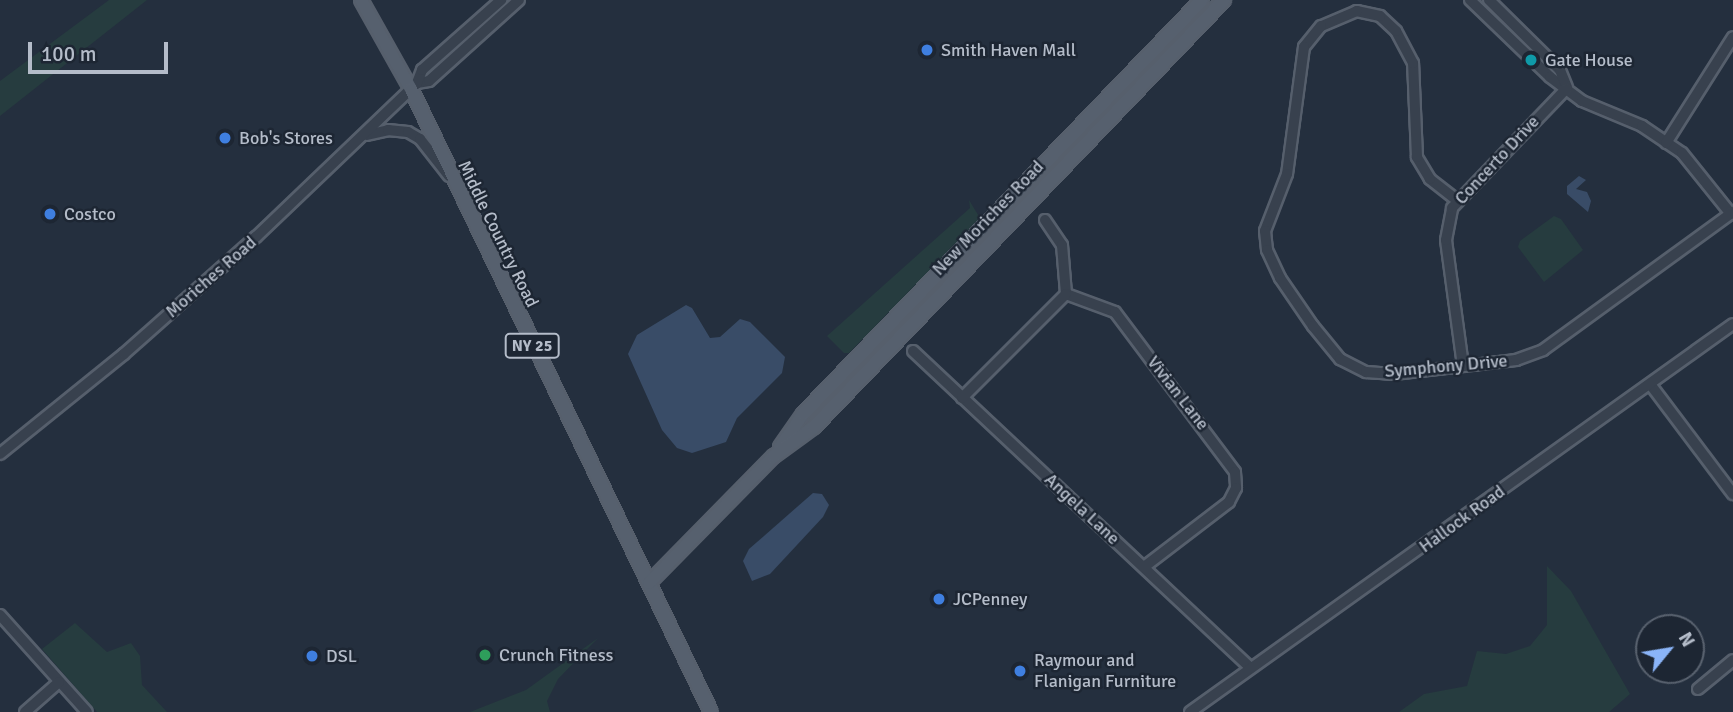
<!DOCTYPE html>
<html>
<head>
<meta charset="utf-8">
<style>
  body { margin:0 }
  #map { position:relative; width:1733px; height:712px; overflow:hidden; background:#242f3e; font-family:Signika,sans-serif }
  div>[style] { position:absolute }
  .green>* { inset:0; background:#263c3f }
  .water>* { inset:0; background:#394c67 }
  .roads { filter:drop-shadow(2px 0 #565f6c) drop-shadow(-2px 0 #565f6c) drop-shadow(0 2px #565f6c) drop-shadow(0 -2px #565f6c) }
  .minor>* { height:10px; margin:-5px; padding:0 5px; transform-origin:5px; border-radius:5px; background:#38414e }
  .major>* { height:12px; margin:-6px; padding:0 6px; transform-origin:6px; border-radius:6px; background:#56606e }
  .dots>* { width:19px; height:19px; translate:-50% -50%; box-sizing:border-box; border:4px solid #1d2633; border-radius:50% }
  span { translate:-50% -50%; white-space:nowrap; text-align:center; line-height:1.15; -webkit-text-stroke:5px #1d2633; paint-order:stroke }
  .shield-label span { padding:2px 5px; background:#1d2633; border:2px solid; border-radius:5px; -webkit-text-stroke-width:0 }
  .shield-label { font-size:16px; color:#b4bcc9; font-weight:700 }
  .poi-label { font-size:18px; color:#b4bcc9 }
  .left { translate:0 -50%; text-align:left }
  .street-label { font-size:18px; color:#b4bcc9 }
  .north { position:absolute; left:1635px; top:614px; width:70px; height:70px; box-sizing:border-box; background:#1d2633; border:2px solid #59626f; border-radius:50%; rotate:60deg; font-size:19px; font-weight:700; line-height:28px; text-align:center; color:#b4bcc9 }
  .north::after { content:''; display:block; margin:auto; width:24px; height:32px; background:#8ab4f8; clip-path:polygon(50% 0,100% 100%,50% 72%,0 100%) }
  .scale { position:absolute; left:28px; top:42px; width:140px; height:32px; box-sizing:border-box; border:4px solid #b4bcc9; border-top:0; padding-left:9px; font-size:21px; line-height:24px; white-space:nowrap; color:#b4bcc9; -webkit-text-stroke:5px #1d2633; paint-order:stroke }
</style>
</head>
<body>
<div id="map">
  <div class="green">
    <i style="clip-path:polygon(109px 0,147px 0,0 116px,0 81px)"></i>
    <i style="clip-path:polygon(969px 200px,980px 218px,849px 353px,844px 353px,827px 336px,970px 208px)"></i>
    <i style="clip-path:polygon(1554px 216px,1561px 219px,1583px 250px,1544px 282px,1518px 247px,1520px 241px)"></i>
    <i style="clip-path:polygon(1547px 566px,1571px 591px,1630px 694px,1609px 712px,1399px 712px,1424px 694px,1467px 686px,1477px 651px,1506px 654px,1530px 646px,1547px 625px)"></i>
    <i style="clip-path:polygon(75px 623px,107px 652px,131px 643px,140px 656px,142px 685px,167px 712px,97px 712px,42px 649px)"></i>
    <i style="clip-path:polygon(598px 638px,558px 679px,547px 701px,550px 712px,470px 712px,526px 690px)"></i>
  </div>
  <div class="water">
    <i style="clip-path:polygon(1579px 176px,1586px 180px,1576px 189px,1587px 192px,1591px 201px,1588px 212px,1567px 194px,1567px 186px)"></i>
    <i style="clip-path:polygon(686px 305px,692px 308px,710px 338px,720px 337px,740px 319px,750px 322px,785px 357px,782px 373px,737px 418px,726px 442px,692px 453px,677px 448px,662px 430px,628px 354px,637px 335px)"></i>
    <i style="clip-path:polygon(813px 493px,822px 494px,829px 505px,823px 517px,770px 574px,752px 581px,743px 561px,749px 549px)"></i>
  </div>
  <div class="roads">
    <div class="minor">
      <i style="left:1470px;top:0;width:111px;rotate:43.9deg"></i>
      <i style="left:1550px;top:77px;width:40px;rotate:37deg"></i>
      <i style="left:1582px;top:101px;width:65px;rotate:22.6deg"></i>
      <i style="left:1642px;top:126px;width:48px;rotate:34deg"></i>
      <i style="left:1682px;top:153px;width:78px;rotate:51.2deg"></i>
      <i style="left:1489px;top:0;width:100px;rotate:44.6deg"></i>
      <i style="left:1560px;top:70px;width:18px;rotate:68deg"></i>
      <i style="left:417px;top:83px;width:12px;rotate:-9deg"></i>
      <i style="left:429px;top:81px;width:121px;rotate:-42deg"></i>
      <i style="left:367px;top:135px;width:22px;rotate:-13deg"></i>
      <i style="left:388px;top:130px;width:20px;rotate:6deg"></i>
      <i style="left:408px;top:132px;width:14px;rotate:30deg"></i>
      <i style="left:420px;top:139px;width:47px;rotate:51.9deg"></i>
      <i style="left:1666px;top:143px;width:125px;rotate:-57.7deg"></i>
      <i style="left:1458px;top:201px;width:36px;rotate:-142deg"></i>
      <i style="left:1430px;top:179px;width:26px;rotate:-121deg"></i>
      <i style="left:1417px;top:157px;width:94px;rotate:-92.4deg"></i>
      <i style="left:1413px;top:63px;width:36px;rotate:-118deg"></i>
      <i style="left:1396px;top:31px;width:22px;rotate:-137deg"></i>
      <i style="left:1380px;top:16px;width:24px;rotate:-168deg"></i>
      <i style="left:1357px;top:11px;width:39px;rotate:157deg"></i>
      <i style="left:1321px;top:26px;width:27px;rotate:129deg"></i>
      <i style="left:1304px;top:47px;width:128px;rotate:97.6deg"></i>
      <i style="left:1287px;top:174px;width:61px;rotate:111.1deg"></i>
      <i style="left:1265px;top:231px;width:19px;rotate:84deg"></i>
      <i style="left:1267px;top:250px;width:31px;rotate:65deg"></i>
      <i style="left:1280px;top:278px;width:58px;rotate:55.5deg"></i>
      <i style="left:1313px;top:326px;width:43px;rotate:50.7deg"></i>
      <i style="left:1340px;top:359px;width:29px;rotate:27deg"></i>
      <i style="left:1366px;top:372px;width:28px;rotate:4deg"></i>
      <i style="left:1394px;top:374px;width:123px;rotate:-6.5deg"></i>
      <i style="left:1516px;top:360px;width:29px;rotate:-20deg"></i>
      <i style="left:1543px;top:350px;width:235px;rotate:-36deg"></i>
      <i style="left:1045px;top:220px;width:30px;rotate:56deg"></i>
      <i style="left:1062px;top:245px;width:49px;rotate:85.3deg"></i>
      <i style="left:1066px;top:294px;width:52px;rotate:20.2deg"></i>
      <i style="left:1115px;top:312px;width:200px;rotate:53.1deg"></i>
      <i style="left:1235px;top:472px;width:16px;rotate:86deg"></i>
      <i style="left:1236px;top:488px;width:16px;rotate:117deg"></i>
      <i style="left:1229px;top:502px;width:107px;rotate:142.6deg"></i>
      <i style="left:913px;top:351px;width:463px;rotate:43.2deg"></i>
      <i style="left:1463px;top:366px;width:127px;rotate:-97.7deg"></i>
      <i style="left:1446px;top:240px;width:33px;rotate:-79deg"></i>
      <i style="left:1452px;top:208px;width:166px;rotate:-46.2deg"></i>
      <i style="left:1650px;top:384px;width:138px;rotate:53deg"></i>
      <i style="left:962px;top:398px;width:147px;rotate:-45deg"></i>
      <i style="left:0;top:454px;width:159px;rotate:-38.9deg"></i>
      <i style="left:124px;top:354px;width:176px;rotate:-41.6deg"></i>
      <i style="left:256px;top:237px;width:223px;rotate:-43.7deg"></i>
      <i style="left:417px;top:83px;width:14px;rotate:-69deg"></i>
      <i style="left:422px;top:70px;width:106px;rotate:-41.5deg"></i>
      <i style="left:0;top:615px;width:130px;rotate:48.1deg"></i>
      <i style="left:1698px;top:689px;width:45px;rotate:-39.6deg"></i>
      <i style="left:25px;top:712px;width:45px;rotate:-41.4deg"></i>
      <i style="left:1190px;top:712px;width:667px;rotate:-35.55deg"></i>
    </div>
    <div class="major">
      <i style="left:361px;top:0;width:102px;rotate:60.7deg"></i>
      <i style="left:411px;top:89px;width:691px;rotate:64.29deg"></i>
      <i style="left:780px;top:447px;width:40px;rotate:-55.1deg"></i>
      <i style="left:803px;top:414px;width:575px;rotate:-46.06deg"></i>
      <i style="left:649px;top:583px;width:178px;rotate:-45.5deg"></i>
      <i style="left:774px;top:456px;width:49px;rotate:-35.9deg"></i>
      <i style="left:814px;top:427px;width:592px;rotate:-46.16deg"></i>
    </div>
  </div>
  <div class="dots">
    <i style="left:927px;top:50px;background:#3f7fe0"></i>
    <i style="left:1531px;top:60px;background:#0f9aa8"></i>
    <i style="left:225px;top:138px;background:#3f7fe0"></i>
    <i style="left:50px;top:214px;background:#3f7fe0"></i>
    <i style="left:939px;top:599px;background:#3f7fe0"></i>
    <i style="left:485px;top:655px;background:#2e9e5b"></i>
    <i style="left:312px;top:656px;background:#3f7fe0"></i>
    <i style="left:1020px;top:671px;background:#3f7fe0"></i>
  </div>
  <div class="shield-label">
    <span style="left:532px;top:346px">NY 25</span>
  </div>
  <div class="poi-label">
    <span class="left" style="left:941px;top:50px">Smith Haven Mall</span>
    <span class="left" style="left:1545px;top:60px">Gate House</span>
    <span class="left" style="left:239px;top:138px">Bob's Stores</span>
    <span class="left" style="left:64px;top:214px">Costco</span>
    <span class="left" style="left:953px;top:599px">JCPenney</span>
    <span class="left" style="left:499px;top:655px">Crunch Fitness</span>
    <span class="left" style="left:326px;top:656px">DSL</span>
    <span class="left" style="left:1034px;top:671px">Raymour and<br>Flanigan Furniture</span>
  </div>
  <div class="street-label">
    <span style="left:1497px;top:160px;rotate:-47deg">Concerto Drive</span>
    <span style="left:988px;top:218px;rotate:-46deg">New Moriches Road</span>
    <span style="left:498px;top:234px;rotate:64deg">Middle Country Road</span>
    <span style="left:211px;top:277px;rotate:-41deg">Moriches Road</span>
    <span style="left:1446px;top:366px;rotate:-5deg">Symphony Drive</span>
    <span style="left:1178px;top:393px;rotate:52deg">Vivian Lane</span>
    <span style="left:1082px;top:509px;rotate:43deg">Angela Lane</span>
    <span style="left:1462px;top:519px;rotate:-36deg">Hallock Road</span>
  </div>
  <div class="north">N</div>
  <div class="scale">100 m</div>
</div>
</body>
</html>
